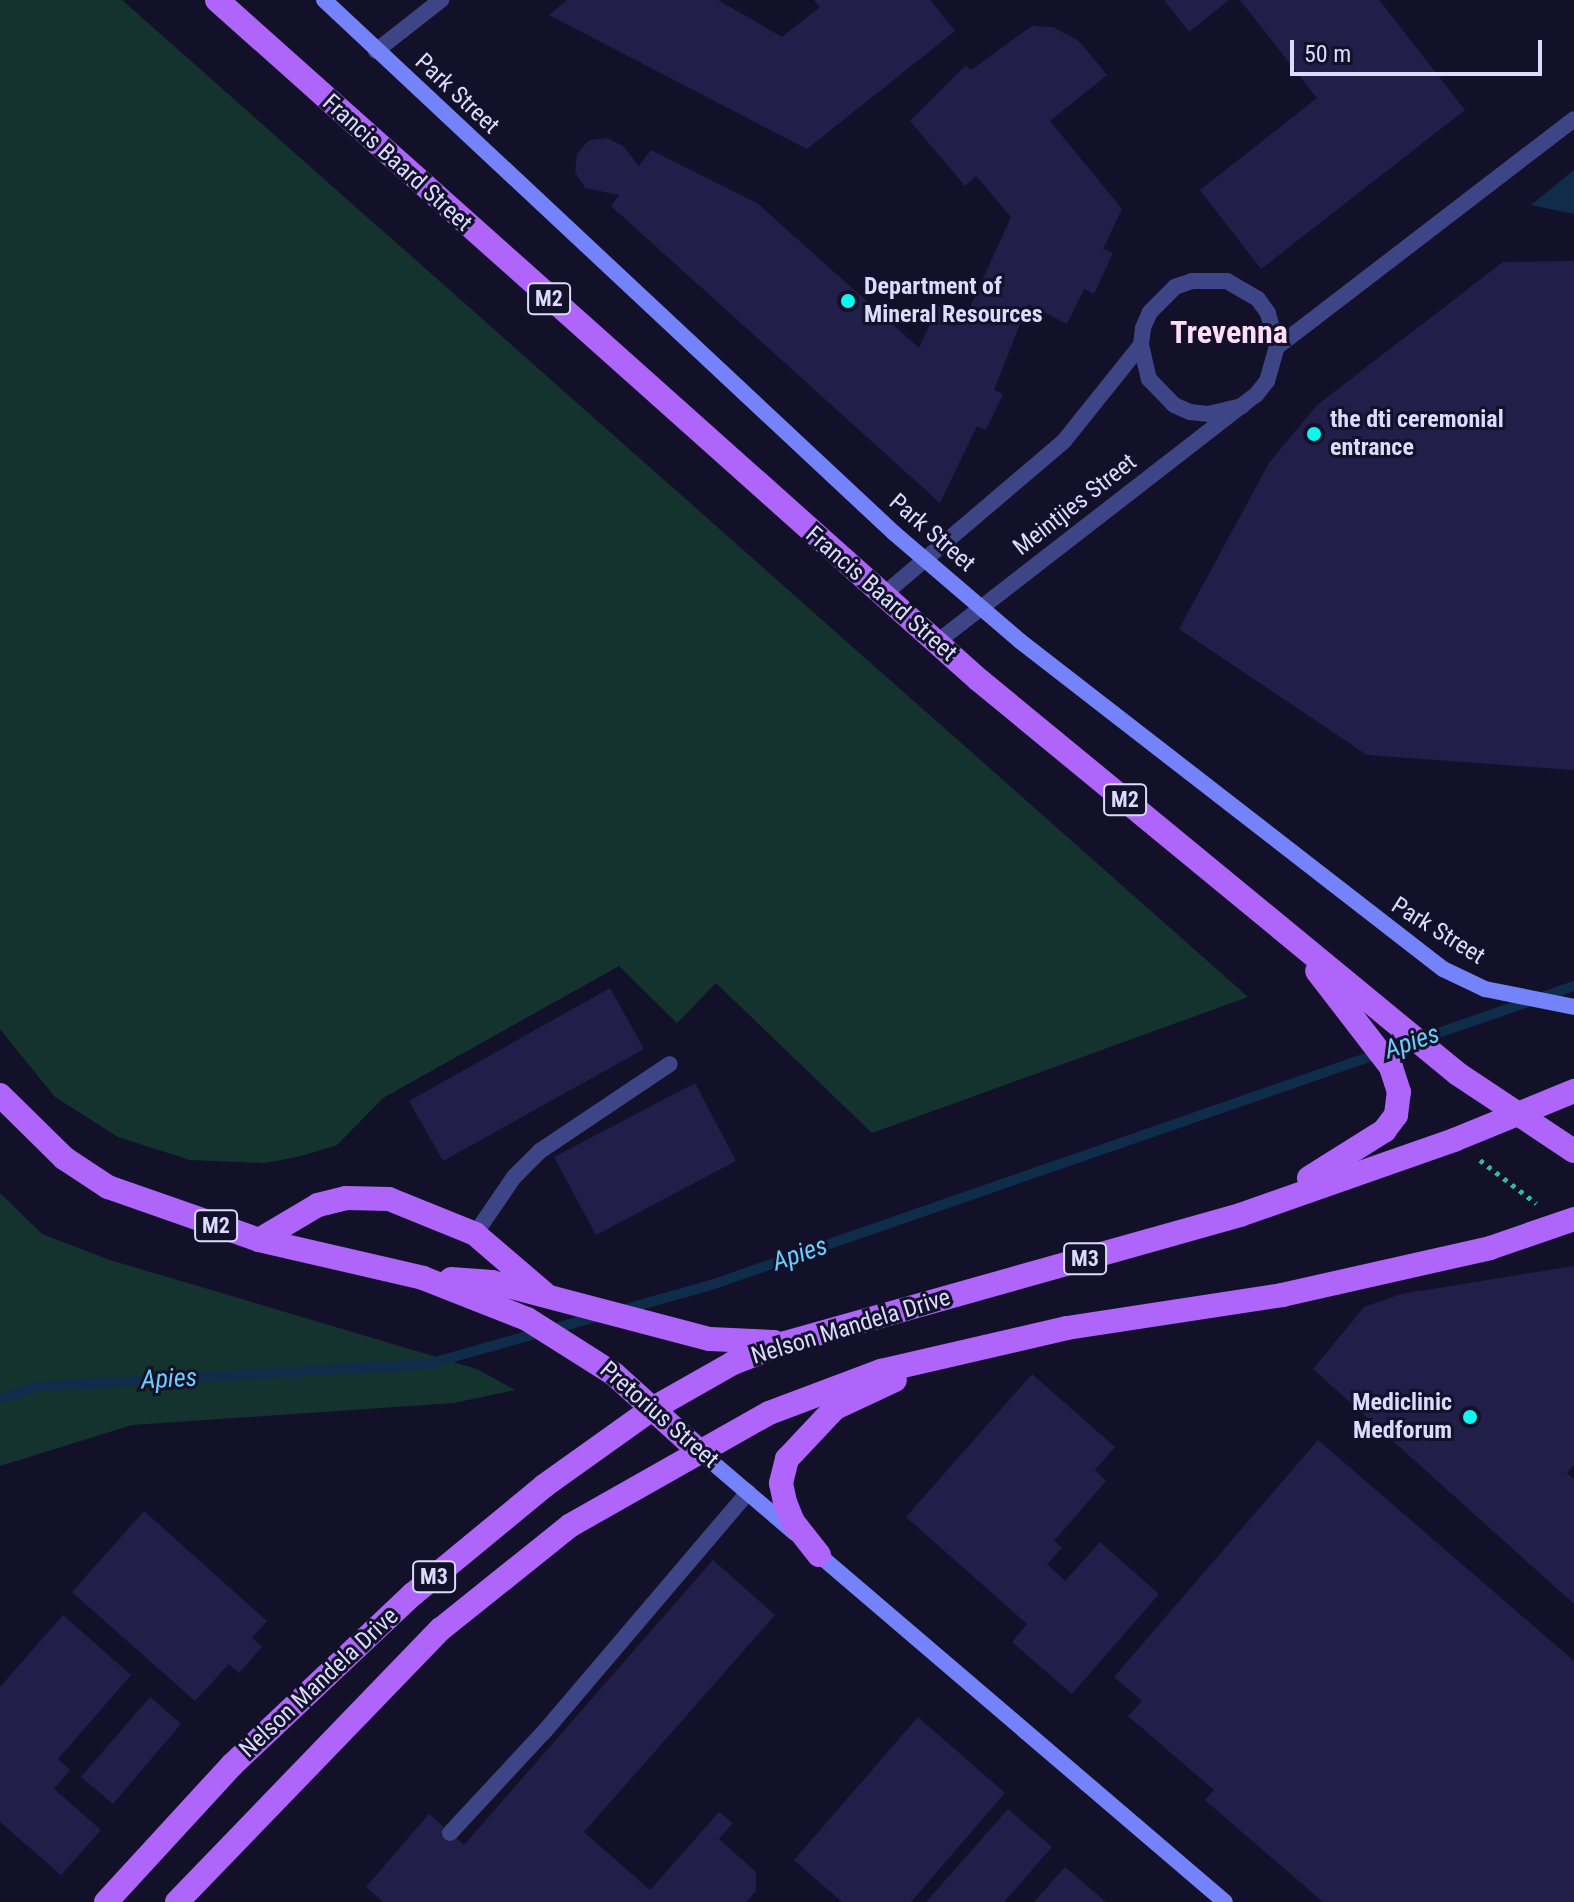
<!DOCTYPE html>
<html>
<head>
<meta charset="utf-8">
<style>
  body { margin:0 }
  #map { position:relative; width:1574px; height:1902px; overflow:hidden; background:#121129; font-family:"Roboto Condensed",sans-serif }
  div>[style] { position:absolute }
  .green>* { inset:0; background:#15332e }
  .water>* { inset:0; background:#0f2d4b }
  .stream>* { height:10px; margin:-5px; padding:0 5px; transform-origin:5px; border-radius:5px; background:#0f2d4b }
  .building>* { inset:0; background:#211e4a }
  .path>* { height:5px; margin-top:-2.5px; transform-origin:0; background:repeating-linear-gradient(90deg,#34b89f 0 4px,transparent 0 10px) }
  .lane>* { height:16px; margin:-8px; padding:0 8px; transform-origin:8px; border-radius:8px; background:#3e4587 }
  .street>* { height:16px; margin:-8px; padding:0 8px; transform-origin:8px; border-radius:8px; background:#3e4587 }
  .secondary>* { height:16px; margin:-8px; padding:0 8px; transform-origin:8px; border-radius:8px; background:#7583fb }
  .primary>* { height:24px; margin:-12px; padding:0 12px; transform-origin:12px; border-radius:12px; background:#af65fa }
  .dots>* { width:22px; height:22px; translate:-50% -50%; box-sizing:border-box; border:4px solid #121129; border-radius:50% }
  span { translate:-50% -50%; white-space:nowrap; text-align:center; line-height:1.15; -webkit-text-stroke:6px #121129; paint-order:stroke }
  .shield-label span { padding:2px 6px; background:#121129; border:2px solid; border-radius:6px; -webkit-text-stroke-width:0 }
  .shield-label { font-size:22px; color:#dbdbfe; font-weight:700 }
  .street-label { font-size:24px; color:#dbdbfe }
  .poi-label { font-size:24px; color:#dbdbfe; font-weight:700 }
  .left { translate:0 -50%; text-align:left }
  .right { translate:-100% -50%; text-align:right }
  .water-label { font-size:26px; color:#6cccfa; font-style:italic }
  .district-label { font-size:32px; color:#feddf6; font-weight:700 }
  .scale { position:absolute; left:1290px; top:40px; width:252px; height:36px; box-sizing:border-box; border:4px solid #dbdbfe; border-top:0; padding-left:10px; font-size:24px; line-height:28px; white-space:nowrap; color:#dbdbfe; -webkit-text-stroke:6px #121129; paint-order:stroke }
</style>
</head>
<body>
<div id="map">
  <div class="green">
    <i style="clip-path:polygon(0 0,122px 0,1248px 997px,872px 1133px,716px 983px,677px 1023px,619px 966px,383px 1098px,337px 1145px,301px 1156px,265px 1163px,190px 1160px,118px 1137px,55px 1097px,0 1029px)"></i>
    <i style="clip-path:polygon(0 1193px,42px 1234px,110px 1260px,477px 1369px,515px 1390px,454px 1403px,132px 1425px,0 1466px)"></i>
  </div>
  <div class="water">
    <i style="clip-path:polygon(1574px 170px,1574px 214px,1531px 205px)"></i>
  </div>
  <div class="stream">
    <i style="left:622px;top:1310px;width:92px;rotate:-15.7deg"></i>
    <i style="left:711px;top:1285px;width:913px;rotate:-19.11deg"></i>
    <i style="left:0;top:1399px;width:36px;rotate:-19deg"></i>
    <i style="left:34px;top:1387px;width:395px;rotate:-3.3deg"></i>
    <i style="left:428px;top:1364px;width:178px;rotate:-15.7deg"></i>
  </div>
  <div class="building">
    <i style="clip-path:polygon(567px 0,718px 0,782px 37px,820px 7px,814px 0,930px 0,955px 31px,807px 149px,549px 15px)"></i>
    <i style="clip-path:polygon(1164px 0,1229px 0,1189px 32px)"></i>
    <i style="clip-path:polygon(1240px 0,1379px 0,1465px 110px,1261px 269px,1200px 190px,1317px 98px)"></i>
    <i style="clip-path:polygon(1032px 26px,1053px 27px,1079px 41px,1107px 75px,1050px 121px,1122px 209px,1103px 249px,1113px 253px,1094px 294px,1084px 289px,1067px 324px,1028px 304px,994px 390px,1003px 394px,986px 430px,977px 426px,940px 503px,611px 206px,619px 195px,585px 188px,575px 172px,577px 154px,589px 140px,607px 138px,623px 146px,639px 166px,651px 150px,757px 203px,919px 348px,938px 306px,965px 318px,1011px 217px,976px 176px,965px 186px,910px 121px,966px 65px,971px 70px)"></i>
    <i style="clip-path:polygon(1574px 261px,1574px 770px,1367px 755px,1179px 629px,1269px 463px,1317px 405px,1503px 262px)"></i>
    <i style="clip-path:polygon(610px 988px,644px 1049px,443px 1161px,409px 1101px)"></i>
    <i style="clip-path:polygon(695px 1083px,736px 1161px,596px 1235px,554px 1157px)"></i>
    <i style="clip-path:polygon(1574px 1266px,1574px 1465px,1567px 1473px,1574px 1479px,1574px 1604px,1313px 1369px,1364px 1307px,1401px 1294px)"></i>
    <i style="clip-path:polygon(1032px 1374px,1115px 1447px,1095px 1470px,1106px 1481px,1054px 1541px,1062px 1548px,1047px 1564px,1065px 1581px,1100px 1542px,1159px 1594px,1072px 1694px,1012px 1642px,1027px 1624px,906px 1517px)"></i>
    <i style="clip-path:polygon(1318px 1440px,1574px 1661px,1574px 1902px,1323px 1902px,1205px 1800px,1214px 1790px,1128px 1716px,1142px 1701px,1114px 1677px)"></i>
    <i style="clip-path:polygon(144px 1511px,267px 1621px,252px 1638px,262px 1647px,239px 1673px,229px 1664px,195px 1701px,72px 1592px)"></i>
    <i style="clip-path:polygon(713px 1560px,775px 1615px,584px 1832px,650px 1890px,719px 1812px,733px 1823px,719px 1839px,756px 1872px,756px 1891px,746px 1902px,383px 1902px,366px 1887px,429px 1814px,464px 1845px)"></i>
    <i style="clip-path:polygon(63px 1615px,131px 1675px,58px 1759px,70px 1770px,54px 1789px,101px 1830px,61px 1875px,0 1822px,0 1687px)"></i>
    <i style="clip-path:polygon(150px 1697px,181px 1724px,113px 1804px,81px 1777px)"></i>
    <i style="clip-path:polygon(918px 1717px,1005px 1793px,911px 1902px,842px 1902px,794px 1860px)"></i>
    <i style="clip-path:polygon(1008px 1809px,1052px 1847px,1004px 1902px,926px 1902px)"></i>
    <i style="clip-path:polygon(1065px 1867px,1106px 1902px,1034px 1902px)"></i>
  </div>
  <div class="path">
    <i style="left:1480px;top:1160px;width:71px;rotate:37.5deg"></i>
  </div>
  <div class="lane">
    <i style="left:475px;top:1234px;width:69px;rotate:-55.6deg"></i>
    <i style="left:514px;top:1177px;width:37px;rotate:-45deg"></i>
    <i style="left:540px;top:1151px;width:156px;rotate:-33.8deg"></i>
    <i style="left:450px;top:1833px;width:138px;rotate:-47.1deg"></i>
    <i style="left:544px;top:1732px;width:315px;rotate:-49.6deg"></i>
  </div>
  <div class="street">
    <i style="left:376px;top:51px;width:83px;rotate:-38.1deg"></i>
    <i style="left:1277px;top:347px;width:374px;rotate:-37.5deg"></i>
    <i style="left:882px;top:596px;width:239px;rotate:-40.4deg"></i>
    <i style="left:1064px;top:441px;width:123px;rotate:-51.3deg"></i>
    <i style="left:937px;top:642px;width:403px;rotate:-37.8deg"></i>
    <i style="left:1256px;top:395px;width:18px;rotate:-52deg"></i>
    <i style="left:1267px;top:381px;width:35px;rotate:-74deg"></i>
    <i style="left:1277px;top:347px;width:35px;rotate:-105deg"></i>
    <i style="left:1268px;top:313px;width:17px;rotate:-126deg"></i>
    <i style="left:1258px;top:299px;width:36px;rotate:-150deg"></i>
    <i style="left:1227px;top:281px;width:35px;rotate:180deg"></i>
    <i style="left:1192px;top:281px;width:18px;rotate:161deg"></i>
    <i style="left:1175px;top:287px;width:35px;rotate:135deg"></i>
    <i style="left:1150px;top:312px;width:17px;rotate:114deg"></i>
    <i style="left:1143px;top:328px;width:17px;rotate:97deg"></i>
    <i style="left:1141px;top:345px;width:35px;rotate:77deg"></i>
    <i style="left:1149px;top:379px;width:36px;rotate:46deg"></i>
    <i style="left:1174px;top:405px;width:17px;rotate:24deg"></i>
    <i style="left:1190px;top:412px;width:18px;rotate:6deg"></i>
    <i style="left:1208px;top:414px;width:35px;rotate:-13deg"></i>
  </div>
  <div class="secondary">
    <i style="left:324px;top:0;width:780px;rotate:43.08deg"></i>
    <i style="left:894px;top:533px;width:166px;rotate:40.6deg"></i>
    <i style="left:1020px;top:641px;width:535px;rotate:37.79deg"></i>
    <i style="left:1443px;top:969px;width:47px;rotate:25.5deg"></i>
    <i style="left:1485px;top:989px;width:91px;rotate:11.4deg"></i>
    <i style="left:699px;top:1451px;width:126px;rotate:40.5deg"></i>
    <i style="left:812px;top:1549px;width:543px;rotate:40.52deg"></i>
  </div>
  <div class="primary">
    <i style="left:217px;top:0;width:1021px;rotate:41.75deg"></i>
    <i style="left:979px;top:680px;width:620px;rotate:39.44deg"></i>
    <i style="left:1458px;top:1074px;width:139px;rotate:33.6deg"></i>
    <i style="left:0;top:1095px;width:90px;rotate:44.5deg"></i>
    <i style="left:64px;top:1158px;width:53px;rotate:33.4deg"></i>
    <i style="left:108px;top:1187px;width:160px;rotate:19.3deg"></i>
    <i style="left:259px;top:1240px;width:168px;rotate:13deg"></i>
    <i style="left:423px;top:1278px;width:112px;rotate:21.5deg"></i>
    <i style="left:527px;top:1319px;width:103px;rotate:32.3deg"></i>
    <i style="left:614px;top:1374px;width:115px;rotate:42.2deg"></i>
    <i style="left:1309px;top:1178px;width:89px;rotate:-32.1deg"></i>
    <i style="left:1384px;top:1131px;width:20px;rotate:-53deg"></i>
    <i style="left:1396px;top:1115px;width:23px;rotate:-83deg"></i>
    <i style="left:1399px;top:1092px;width:26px;rotate:-108deg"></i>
    <i style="left:1391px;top:1067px;width:121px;rotate:-127.6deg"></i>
    <i style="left:259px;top:1240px;width:69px;rotate:-30.7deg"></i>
    <i style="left:318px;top:1205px;width:29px;rotate:-14deg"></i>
    <i style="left:346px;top:1198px;width:43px;rotate:1.3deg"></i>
    <i style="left:389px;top:1199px;width:93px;rotate:22.1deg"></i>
    <i style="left:475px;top:1234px;width:92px;rotate:40.6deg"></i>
    <i style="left:451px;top:1279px;width:41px;rotate:4.2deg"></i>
    <i style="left:492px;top:1282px;width:225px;rotate:14.7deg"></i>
    <i style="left:710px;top:1339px;width:64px;rotate:2.7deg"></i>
    <i style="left:819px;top:1555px;width:42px;rotate:-128.2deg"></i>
    <i style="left:793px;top:1522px;width:22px;rotate:-112deg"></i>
    <i style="left:785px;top:1502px;width:19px;rotate:-102deg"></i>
    <i style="left:781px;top:1483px;width:25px;rotate:-76deg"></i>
    <i style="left:787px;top:1459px;width:70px;rotate:-46.7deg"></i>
    <i style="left:835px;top:1408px;width:66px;rotate:-25deg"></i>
    <i style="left:106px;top:1902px;width:186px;rotate:-47.4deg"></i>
    <i style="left:232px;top:1765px;width:248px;rotate:-43.4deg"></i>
    <i style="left:412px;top:1595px;width:171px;rotate:-39.5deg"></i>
    <i style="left:544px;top:1486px;width:133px;rotate:-35.5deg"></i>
    <i style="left:652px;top:1409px;width:93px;rotate:-29.6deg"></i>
    <i style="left:733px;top:1363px;width:56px;rotate:-21deg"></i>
    <i style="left:785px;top:1343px;width:473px;rotate:-15.7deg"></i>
    <i style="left:1240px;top:1215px;width:227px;rotate:-19.3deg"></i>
    <i style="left:1454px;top:1140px;width:130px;rotate:-22.2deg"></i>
    <i style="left:177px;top:1902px;width:380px;rotate:-46deg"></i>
    <i style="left:441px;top:1629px;width:166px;rotate:-38.7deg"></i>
    <i style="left:571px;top:1525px;width:227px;rotate:-29.5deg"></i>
    <i style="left:769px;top:1413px;width:120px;rotate:-20.6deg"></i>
    <i style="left:881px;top:1371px;width:191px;rotate:-13deg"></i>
    <i style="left:1067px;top:1328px;width:218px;rotate:-8.7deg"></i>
    <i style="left:1282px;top:1295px;width:213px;rotate:-12.7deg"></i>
    <i style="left:1490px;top:1248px;width:89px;rotate:-19deg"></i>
  </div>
  <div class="dots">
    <i style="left:848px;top:301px;background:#0df7f0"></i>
    <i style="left:1314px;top:434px;background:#0df7f0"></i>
    <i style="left:1470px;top:1417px;background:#0df7f0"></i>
  </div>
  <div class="shield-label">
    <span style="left:549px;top:299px">M2</span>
    <span style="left:1125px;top:800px">M2</span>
    <span style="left:216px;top:1226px">M2</span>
    <span style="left:1085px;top:1259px">M3</span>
    <span style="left:434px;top:1577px">M3</span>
  </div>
  <div class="street-label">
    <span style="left:457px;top:94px;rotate:43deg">Park Street</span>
    <span style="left:397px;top:163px;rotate:42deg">Francis Baard Street</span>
    <span style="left:1075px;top:505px;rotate:-38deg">Meintjies Street</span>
    <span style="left:932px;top:533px;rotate:41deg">Park Street</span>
    <span style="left:881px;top:594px;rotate:41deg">Francis Baard Street</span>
    <span style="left:1438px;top:931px;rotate:32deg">Park Street</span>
    <span style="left:851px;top:1327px;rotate:-17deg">Nelson Mandela Drive</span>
    <span style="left:659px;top:1415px;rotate:41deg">Pretorius Street</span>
    <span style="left:319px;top:1683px;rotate:-43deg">Nelson Mandela Drive</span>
  </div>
  <div class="poi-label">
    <span class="left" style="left:864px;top:301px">Department of<br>Mineral Resources</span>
    <span class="left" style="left:1330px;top:434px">the dti ceremonial<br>entrance</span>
    <span class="right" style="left:1452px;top:1417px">Mediclinic<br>Medforum</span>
  </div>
  <div class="water-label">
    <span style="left:1412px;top:1042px;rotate:-19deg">Apies</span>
    <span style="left:800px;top:1254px;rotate:-19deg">Apies</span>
    <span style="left:169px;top:1379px;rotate:-3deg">Apies</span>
  </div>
  <div class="district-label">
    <span style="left:1229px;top:332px">Trevenna</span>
  </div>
  <div class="scale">50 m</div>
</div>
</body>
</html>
